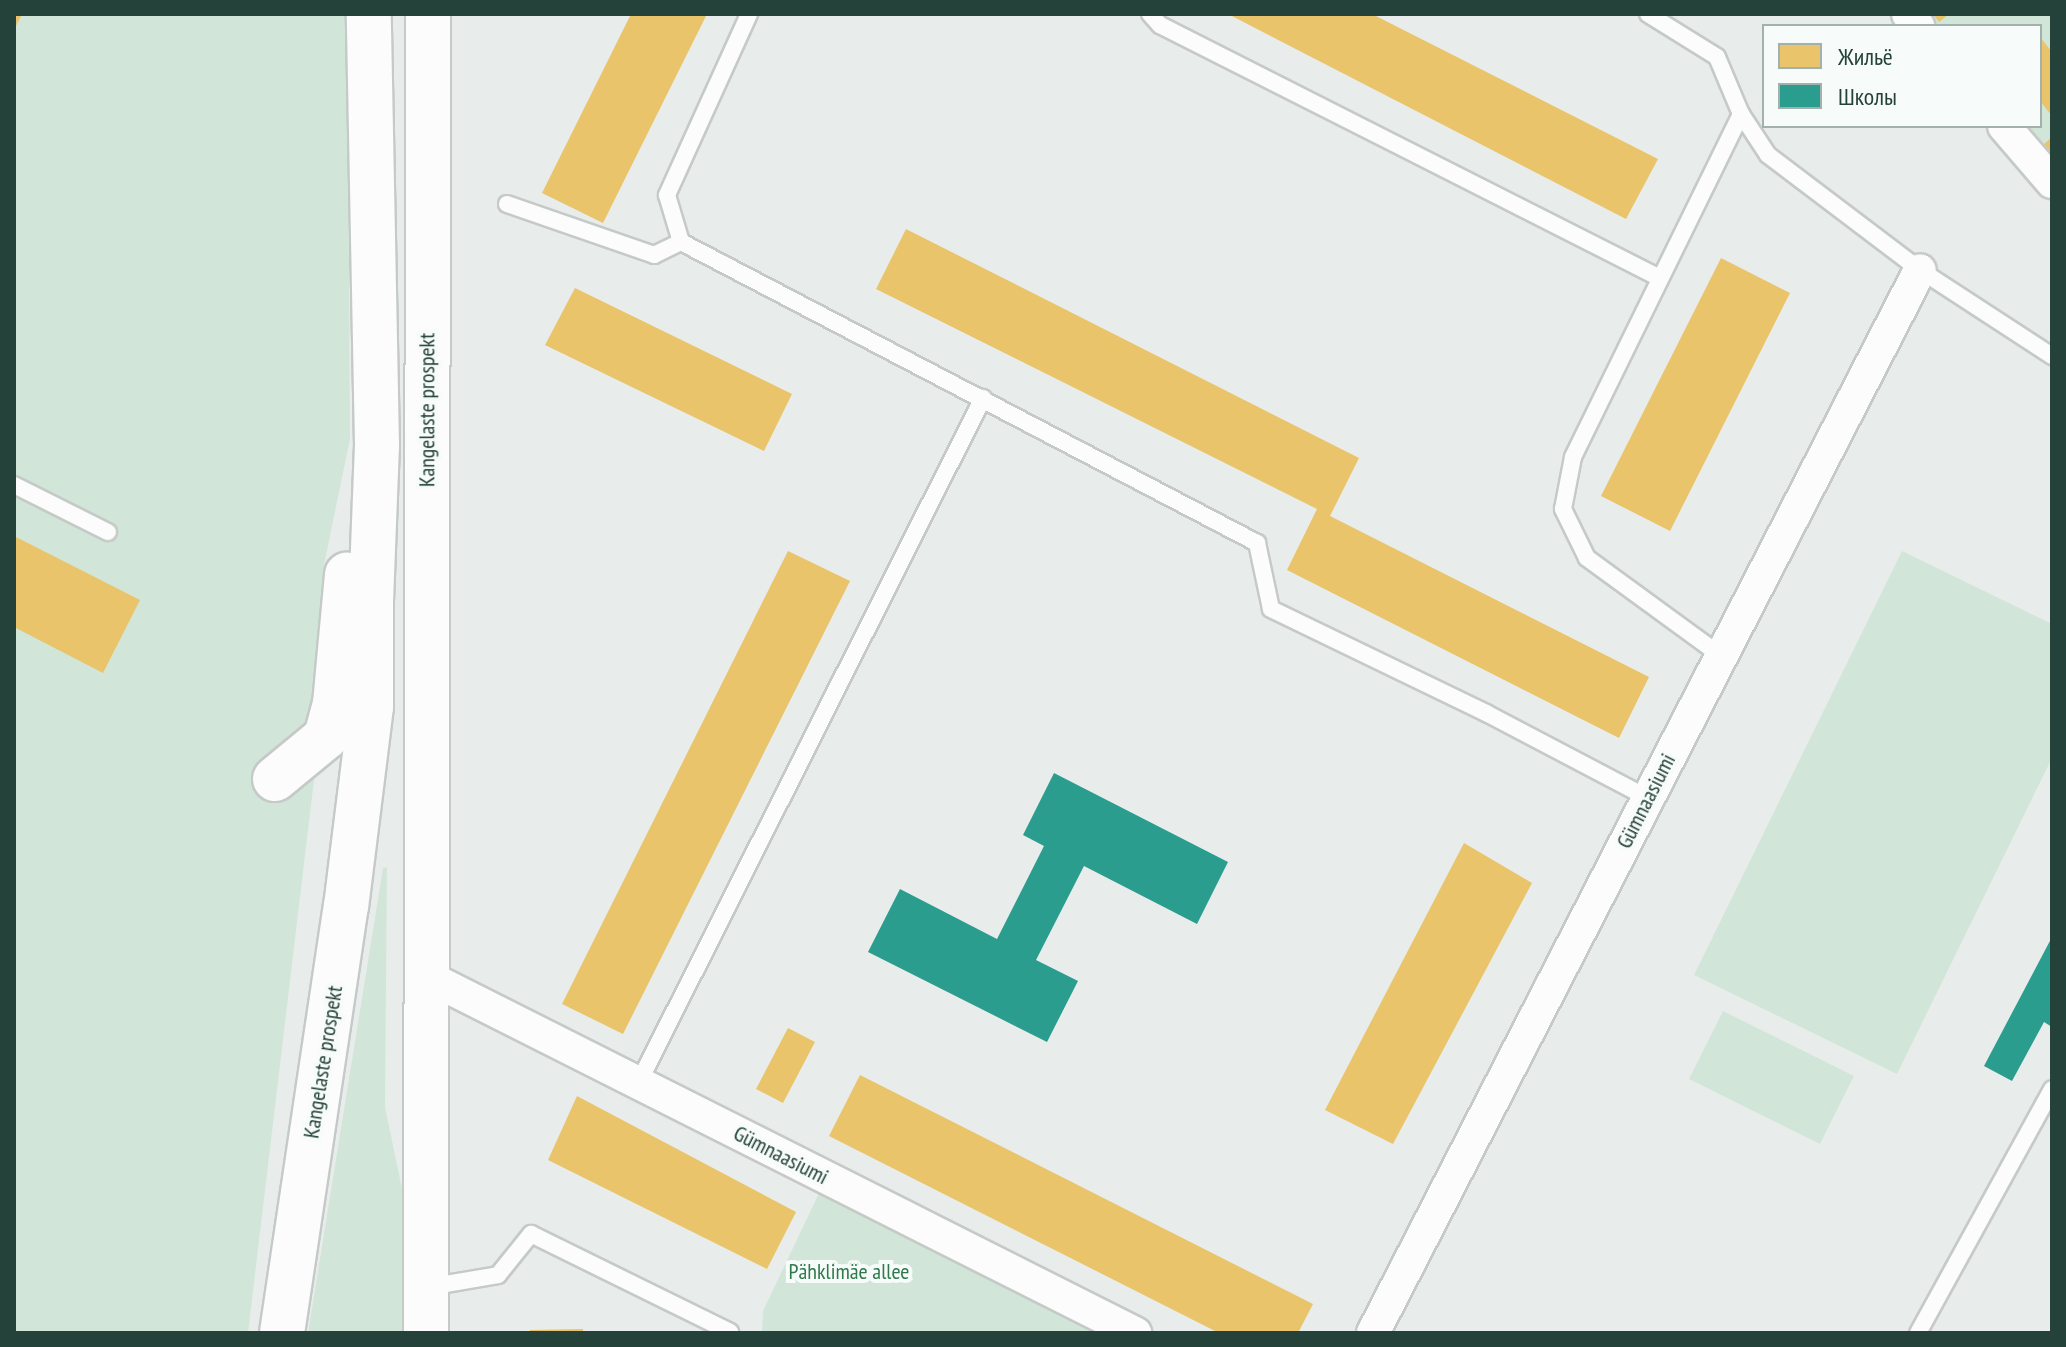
<!DOCTYPE html>
<html>
<head>
<meta charset="utf-8">
<style>
  body { margin:0 }
  #map { position:relative; width:2066px; height:1347px; overflow:hidden; background:#e8edeb; font-family:"PT Sans Narrow",sans-serif }
  div>[style] { position:absolute }
  .green>* { inset:0; background:#d1e6d8 }
  .homes>* { inset:0; background:#e9c46a }
  .schools>* { inset:0; background:#2a9d8f }
  .roads { filter:drop-shadow(2px 0 #c5cac8) drop-shadow(-2px 0 #c5cac8) drop-shadow(0 2px #c5cac8) drop-shadow(0 -2px #c5cac8) }
  .service>* { height:16px; margin:-8px; padding:0 8px; transform-origin:8px; border-radius:8px; background:#fcfcfc }
  .minor>* { height:32px; margin:-16px; padding:0 16px; transform-origin:16px; border-radius:16px; background:#fcfcfc }
  .secondary>* { height:44px; margin:-22px; padding:0 22px; transform-origin:22px; border-radius:22px; background:#fcfcfc }
  span { translate:-50% -50%; white-space:nowrap; text-align:center; line-height:1.15; -webkit-text-stroke:8px #f7fbf9; paint-order:stroke }
  .street-label { font-size:22px; color:#24423a }
  .park-label { font-size:22px; color:#2d7a4b }
  .frame { position:absolute; inset:0; border:16px solid #24423a; pointer-events:none }
  .legend { position:absolute; left:1762px; top:24px; width:280px; height:104px; box-sizing:border-box; background:#f7fbf9; border:2px solid #a3b1ad; margin:0; padding:10px 14px; list-style:none; font-size:24px; color:#24423a }
  .legend li { display:flex; align-items:center; gap:16px; height:40px }
  .legend b { width:40px; border:2px solid #a3b1ad }
</style>
</head>
<body>
<div id="map">
  <div class="green">
    <i style="clip-path:polygon(14px 14px,356px 14px,348px 86px,350px 439px,324px 565px,322px 713px,248px 1333px,14px 1333px)"></i>
    <i style="clip-path:polygon(1911px 14px,2052px 14px,2052px 184px,2004px 126px,2040px 126px,2040px 26px,1921px 26px)"></i>
    <i style="clip-path:polygon(1902px 551px,2052px 624px,2052px 758px,1897px 1074px,1694px 975px)"></i>
    <i style="clip-path:polygon(387px 867px,385px 1107px,406px 1208px,407px 1333px,308px 1333px,383px 868px)"></i>
    <i style="clip-path:polygon(1723px 1011px,1854px 1076px,1820px 1144px,1689px 1079px)"></i>
    <i style="clip-path:polygon(820px 1191px,1103px 1333px,762px 1333px,763px 1311px)"></i>
  </div>
  <div class="homes">
    <i style="clip-path:polygon(14px 14px,22px 14px,14px 30px)"></i>
    <i style="clip-path:polygon(631px 14px,707px 14px,603px 223px,542px 193px)"></i>
    <i style="clip-path:polygon(1228px 14px,1372px 14px,1658px 159px,1626px 219px)"></i>
    <i style="clip-path:polygon(1933px 14px,1949px 14px,1939px 22px)"></i>
    <i style="clip-path:polygon(2040px 37px,2052px 52px,2052px 116px,2040px 101px)"></i>
    <i style="clip-path:polygon(2052px 137px,2052px 157px,2042px 146px)"></i>
    <i style="clip-path:polygon(906px 229px,1359px 458px,1330px 516px,1649px 677px,1619px 738px,1287px 570px,1317px 509px,876px 289px)"></i>
    <i style="clip-path:polygon(1721px 258px,1790px 293px,1670px 531px,1601px 496px)"></i>
    <i style="clip-path:polygon(575px 288px,792px 394px,764px 451px,545px 345px)"></i>
    <i style="clip-path:polygon(14px 536px,140px 600px,103px 673px,14px 627px)"></i>
    <i style="clip-path:polygon(788px 551px,850px 581px,623px 1034px,562px 1004px)"></i>
    <i style="clip-path:polygon(1464px 843px,1532px 883px,1393px 1144px,1325px 1110px)"></i>
    <i style="clip-path:polygon(788px 1028px,815px 1042px,783px 1103px,756px 1089px)"></i>
    <i style="clip-path:polygon(860px 1075px,1313px 1304px,1298px 1333px,1219px 1333px,829px 1136px)"></i>
    <i style="clip-path:polygon(577px 1096px,796px 1212px,767px 1269px,548px 1160px)"></i>
    <i style="clip-path:polygon(583px 1329px,583px 1333px,530px 1333px,530px 1330px)"></i>
  </div>
  <div class="schools">
    <i style="clip-path:polygon(1054px 773px,1228px 862px,1197px 924px,1084px 866px,1036px 960px,1078px 981px,1047px 1042px,868px 952px,900px 889px,997px 939px,1044px 846px,1023px 835px)"></i>
    <i style="clip-path:polygon(2052px 937px,2052px 1027px,2044px 1022px,2012px 1081px,1984px 1066px)"></i>
  </div>
  <div class="roads">
    <div class="service">
      <i style="left:1150px;top:14px;width:15px;rotate:48deg"></i>
      <i style="left:1160px;top:25px;width:560px;rotate:26.84deg"></i>
      <i style="left:1648px;top:14px;width:81px;rotate:31.9deg"></i>
      <i style="left:1717px;top:57px;width:62px;rotate:67.2deg"></i>
      <i style="left:1741px;top:114px;width:49px;rotate:56.6deg"></i>
      <i style="left:1768px;top:155px;width:191px;rotate:37.1deg"></i>
      <i style="left:1920px;top:270px;width:158px;rotate:33.1deg"></i>
      <i style="left:507px;top:204px;width:156px;rotate:19.1deg"></i>
      <i style="left:654px;top:255px;width:30px;rotate:-26deg"></i>
      <i style="left:681px;top:242px;width:49px;rotate:-106.6deg"></i>
      <i style="left:667px;top:195px;width:199px;rotate:-65.6deg"></i>
      <i style="left:681px;top:242px;width:650px;rotate:27.59deg"></i>
      <i style="left:1257px;top:543px;width:67px;rotate:78deg"></i>
      <i style="left:1271px;top:609px;width:239px;rotate:25.8deg"></i>
      <i style="left:1486px;top:713px;width:183px;rotate:27.7deg"></i>
      <i style="left:14px;top:485px;width:105px;rotate:26.6deg"></i>
      <i style="left:1720px;top:655px;width:165px;rotate:-143.9deg"></i>
      <i style="left:1587px;top:558px;width:55px;rotate:-116.1deg"></i>
      <i style="left:1563px;top:509px;width:53px;rotate:-79.1deg"></i>
      <i style="left:1573px;top:457px;width:382px;rotate:-63.9deg"></i>
      <i style="left:638px;top:1084px;width:768px;rotate:-63.3deg"></i>
      <i style="left:428px;top:1287px;width:71px;rotate:-9.7deg"></i>
      <i style="left:498px;top:1275px;width:53px;rotate:-51.2deg"></i>
      <i style="left:531px;top:1234px;width:222px;rotate:26.2deg"></i>
      <i style="left:1918px;top:1333px;width:278px;rotate:-61.2deg"></i>
    </div>
    <div class="minor">
      <i style="left:1908px;top:14px;width:16px;rotate:50deg"></i>
      <i style="left:2004px;top:126px;width:74px;rotate:49.4deg"></i>
      <i style="left:428px;top:977px;width:792px;rotate:26.73deg"></i>
      <i style="left:1373px;top:1333px;width:1195px;rotate:-62.77deg"></i>
    </div>
    <div class="secondary">
      <i style="left:275px;top:779px;width:66px;rotate:-39.5deg"></i>
      <i style="left:326px;top:737px;width:34px;rotate:-75deg"></i>
      <i style="left:335px;top:704px;width:130px;rotate:-84.7deg"></i>
      <i style="left:282px;top:1333px;width:431px;rotate:-81.5deg"></i>
      <i style="left:346px;top:907px;width:202px;rotate:-82.9deg"></i>
      <i style="left:371px;top:707px;width:106px;rotate:-90deg"></i>
      <i style="left:371px;top:601px;width:156px;rotate:-87.8deg"></i>
      <i style="left:377px;top:445px;width:431px;rotate:-91.1deg"></i>
      <i style="left:426px;top:1333px;width:1319px;rotate:-89.91deg"></i>
    </div>
  </div>
  <div class="street-label">
    <span style="left:427px;top:410px;rotate:-90deg">Kangelaste prospekt</span>
    <span style="left:1646px;top:801px;rotate:-63deg">Gümnaasiumi</span>
    <span style="left:323px;top:1062px;rotate:-81deg">Kangelaste prospekt</span>
    <span style="left:781px;top:1155px;rotate:27deg">Gümnaasiumi</span>
  </div>
  <div class="park-label">
    <span style="left:849px;top:1272px">Pähklimäe allee</span>
  </div>
  <div class="frame"></div>
  <ul class="legend">
  <li><b style="height:22px;background:#e9c46a"></b>Жильё</li>
  <li><b style="height:22px;background:#2a9d8f"></b>Школы</li>
  </ul>
</div>
</body>
</html>
